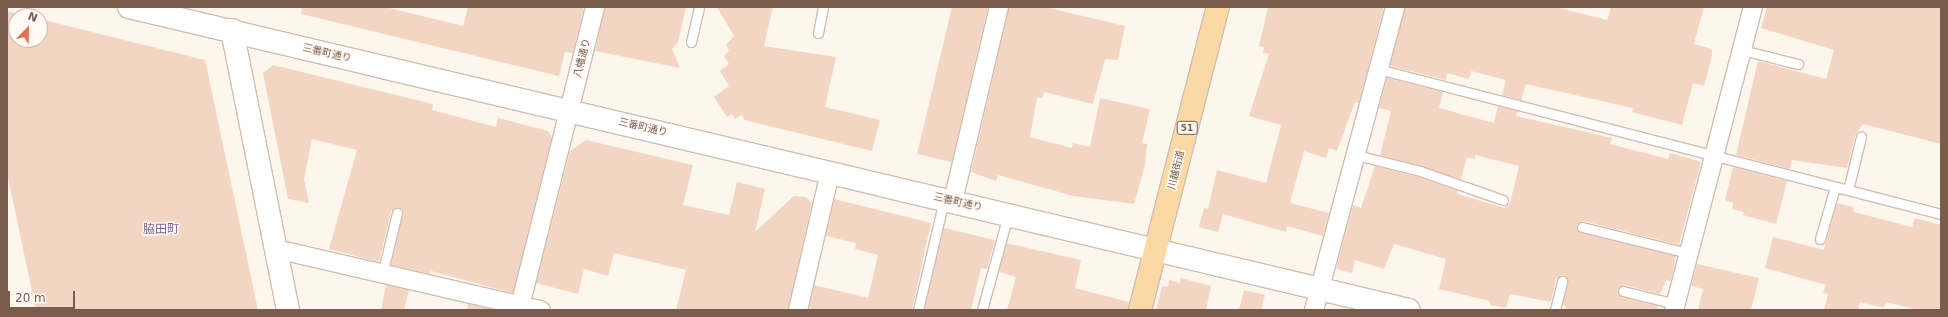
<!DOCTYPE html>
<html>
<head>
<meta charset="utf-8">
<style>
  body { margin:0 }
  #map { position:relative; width:1948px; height:317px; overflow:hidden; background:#fdf6ec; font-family:"DejaVu Sans","Noto Sans JP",sans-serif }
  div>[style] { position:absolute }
  .building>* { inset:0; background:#f3d5c3 }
  .roads { filter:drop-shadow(1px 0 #d1beb0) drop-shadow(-1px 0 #d1beb0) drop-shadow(0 1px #d1beb0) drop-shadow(0 -1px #d1beb0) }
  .service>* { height:9px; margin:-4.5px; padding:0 4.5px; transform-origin:4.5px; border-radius:4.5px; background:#fff }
  .minor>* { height:18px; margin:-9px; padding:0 9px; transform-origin:9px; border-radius:9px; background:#fff }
  .tertiary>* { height:22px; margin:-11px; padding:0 11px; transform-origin:11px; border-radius:11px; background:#fff }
  .primary>* { height:22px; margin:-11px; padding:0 11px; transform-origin:11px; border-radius:11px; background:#fbd9a5 }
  span { translate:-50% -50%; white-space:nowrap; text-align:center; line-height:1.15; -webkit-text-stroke:3px #fffaf3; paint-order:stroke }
  .shield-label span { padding:1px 3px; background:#fffaf3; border:1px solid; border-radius:3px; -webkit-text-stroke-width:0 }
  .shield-label { font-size:9px; color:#7a5c4d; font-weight:700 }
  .street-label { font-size:10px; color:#7a5c4d }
  .quarter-label { font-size:12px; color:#846695 }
  .frame { position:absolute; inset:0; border:8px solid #7a5c4d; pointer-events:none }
  .north { position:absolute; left:8px; top:8px; width:40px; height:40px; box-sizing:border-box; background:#fffaf3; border:1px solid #cabbb1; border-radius:50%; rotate:23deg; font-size:11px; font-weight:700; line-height:16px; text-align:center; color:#7a5c4d }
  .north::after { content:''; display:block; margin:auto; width:14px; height:18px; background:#e76f51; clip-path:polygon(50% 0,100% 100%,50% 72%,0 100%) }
  .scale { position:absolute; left:8px; top:291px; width:67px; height:18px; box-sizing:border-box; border:2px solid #7a5c4d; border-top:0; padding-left:5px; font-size:12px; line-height:14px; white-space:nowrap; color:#7a5c4d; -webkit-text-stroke:3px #fffaf3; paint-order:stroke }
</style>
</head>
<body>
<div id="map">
  <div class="building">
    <i style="clip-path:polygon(302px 7px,385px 7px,463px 26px,468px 7px,584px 7px,573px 53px,565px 52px,559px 76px,301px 14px)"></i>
    <i style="clip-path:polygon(605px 7px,686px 7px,678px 42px,672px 49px,680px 68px,595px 51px)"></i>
    <i style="clip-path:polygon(717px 7px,773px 7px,764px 46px,836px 57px,825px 107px,880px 120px,872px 151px,745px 120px,741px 115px,735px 119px,732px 114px,727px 117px,714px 97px,729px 86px,720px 71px,729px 64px,724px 56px,729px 51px,726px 45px,734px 36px)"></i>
    <i style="clip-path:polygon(952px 7px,988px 7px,952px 162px,917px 154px)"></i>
    <i style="clip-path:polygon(1009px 7px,1045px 7px,1125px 26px,1118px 60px,1105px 59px,1093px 104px,1044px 92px,1042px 98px,1037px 97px,1030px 137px,1072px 148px,1073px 143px,1090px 147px,1100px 98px,1150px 109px,1142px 143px,1147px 144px,1145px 165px,1134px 204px,1073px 196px,998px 175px,996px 181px,971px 172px)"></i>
    <i style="clip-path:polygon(1268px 7px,1384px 7px,1359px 103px,1355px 102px,1337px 151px,1329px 148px,1326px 158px,1304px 151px,1290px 203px,1329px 213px,1323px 236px,1287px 226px,1286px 232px,1223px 214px,1218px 232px,1199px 227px,1204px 208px,1208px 209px,1217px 170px,1266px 183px,1281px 125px,1249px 116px,1269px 54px,1263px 53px,1264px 47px,1259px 46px)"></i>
    <i style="clip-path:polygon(1405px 7px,1555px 7px,1607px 20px,1611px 7px,1704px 7px,1694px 44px,1712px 49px,1712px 56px,1704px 86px,1693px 83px,1682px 125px,1632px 112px,1633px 108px,1526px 84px,1521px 100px,1502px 95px,1506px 80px,1471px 71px,1469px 79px,1447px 73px,1446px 80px,1390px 66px)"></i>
    <i style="clip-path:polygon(1767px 7px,1941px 7px,1941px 144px,1863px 124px,1855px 136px,1847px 168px,1792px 160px,1790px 169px,1736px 155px,1758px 61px,1826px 79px,1834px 50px,1761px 28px)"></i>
    <i style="clip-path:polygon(7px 11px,27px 16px,16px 16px,16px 40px,40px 40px,40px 19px,205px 60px,258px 310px,36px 310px,7px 173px)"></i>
    <i style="clip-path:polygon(273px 65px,433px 104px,432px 110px,496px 127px,498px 118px,548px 131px,552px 137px,513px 293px,431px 271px,430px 274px,391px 265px,403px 214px,399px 207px,391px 212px,379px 262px,329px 249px,357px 150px,312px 139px,304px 179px,309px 203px,288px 199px,263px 73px)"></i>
    <i style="clip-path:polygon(1387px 78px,1443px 92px,1439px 108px,1494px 123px,1498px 106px,1518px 111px,1516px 116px,1612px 138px,1610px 144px,1668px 159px,1670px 153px,1701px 162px,1679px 245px,1583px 221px,1576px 225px,1581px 233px,1676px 256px,1671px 281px,1666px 280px,1660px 294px,1624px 285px,1617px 289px,1621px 297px,1658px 306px,1657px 310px,1565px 310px,1566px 307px,1562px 305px,1568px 280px,1563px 275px,1556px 279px,1551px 302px,1510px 294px,1506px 308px,1490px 305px,1490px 301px,1439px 289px,1446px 259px,1394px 244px,1384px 269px,1355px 260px,1352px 273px,1336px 269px,1353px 205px,1361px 208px,1375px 166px,1418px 177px,1458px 191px,1457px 194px,1505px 208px,1510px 203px,1519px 166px,1475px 155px,1475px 159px,1467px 157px,1461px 179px,1380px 155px,1391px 111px,1379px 108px)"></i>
    <i style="clip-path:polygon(586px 140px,693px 165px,683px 205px,729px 215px,737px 182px,765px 189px,755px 232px,794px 196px,806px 197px,812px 203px,788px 310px,676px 310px,686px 270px,614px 253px,608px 276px,584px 269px,578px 294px,536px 283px,570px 151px)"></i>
    <i style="clip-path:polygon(1733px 167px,1787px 181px,1776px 224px,1743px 215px,1744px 212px,1732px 209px,1733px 203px,1725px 200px)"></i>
    <i style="clip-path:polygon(834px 199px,931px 223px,912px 310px,809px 310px,814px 285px,868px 298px,878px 255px,855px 249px,856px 243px,826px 236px)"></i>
    <i style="clip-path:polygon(1837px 203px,1853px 207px,1854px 212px,1912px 227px,1915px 218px,1941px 225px,1941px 310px,1918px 310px,1886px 302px,1884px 308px,1860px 302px,1858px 310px,1824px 310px,1828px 294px,1823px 293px,1826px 285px,1765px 268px,1773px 237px,1824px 250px)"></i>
    <i style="clip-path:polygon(944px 228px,995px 240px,987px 269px,981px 268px,971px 310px,924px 310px)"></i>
    <i style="clip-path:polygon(1006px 243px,1081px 260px,1075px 288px,1129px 302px,1128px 310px,1007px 310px,1016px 277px,999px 272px)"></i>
    <i style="clip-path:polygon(1697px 264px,1759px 278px,1751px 310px,1698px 310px,1703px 289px,1691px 286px)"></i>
    <i style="clip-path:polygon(1181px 278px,1211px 286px,1206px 310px,1156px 310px,1162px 286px,1168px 287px,1169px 280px,1180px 283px)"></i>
    <i style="clip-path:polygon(386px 285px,409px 290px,404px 310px,381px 310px)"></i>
    <i style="clip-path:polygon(1244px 290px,1265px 295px,1261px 310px,1239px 310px)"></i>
    <i style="clip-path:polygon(468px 304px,494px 310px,467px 310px)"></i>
  </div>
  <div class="roads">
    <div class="service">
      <i style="left:818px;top:33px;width:26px;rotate:-79deg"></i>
      <i style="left:691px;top:42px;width:36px;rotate:-77deg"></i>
      <i style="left:1742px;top:50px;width:58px;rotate:14deg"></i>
      <i style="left:1378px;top:69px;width:581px;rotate:14.44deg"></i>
      <i style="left:1356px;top:155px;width:66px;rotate:14deg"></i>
      <i style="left:1420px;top:171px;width:88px;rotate:19.3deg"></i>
      <i style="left:1848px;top:190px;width:55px;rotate:-76.2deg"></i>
      <i style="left:1582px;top:227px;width:109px;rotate:13.8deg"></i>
      <i style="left:1820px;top:239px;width:54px;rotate:-73.9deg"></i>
      <i style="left:382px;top:275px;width:64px;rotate:-76.4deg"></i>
      <i style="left:1623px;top:291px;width:55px;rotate:13.8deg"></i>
      <i style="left:918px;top:310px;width:113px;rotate:-76.7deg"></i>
      <i style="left:982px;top:310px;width:98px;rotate:-74.7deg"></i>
      <i style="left:1555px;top:310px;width:30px;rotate:-76deg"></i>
    </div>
    <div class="minor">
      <i style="left:953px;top:201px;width:199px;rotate:-76.7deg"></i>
      <i style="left:276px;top:249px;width:272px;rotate:13deg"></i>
      <i style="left:519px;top:310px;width:312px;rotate:-75.9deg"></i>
      <i style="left:798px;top:310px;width:142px;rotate:-76.9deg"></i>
      <i style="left:1314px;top:310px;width:314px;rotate:-75deg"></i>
      <i style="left:1674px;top:310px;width:313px;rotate:-75.4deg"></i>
    </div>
    <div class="tertiary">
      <i style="left:129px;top:7px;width:1315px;rotate:13.32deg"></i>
      <i style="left:232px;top:30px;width:286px;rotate:78.7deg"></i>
    </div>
    <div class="primary">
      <i style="left:1140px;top:310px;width:313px;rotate:-75.6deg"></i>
    </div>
  </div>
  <div class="shield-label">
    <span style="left:1187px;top:128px">51</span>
  </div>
  <div class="street-label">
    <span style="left:327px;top:53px;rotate:13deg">三番町通り</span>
    <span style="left:582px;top:58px;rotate:-76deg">八幡通り</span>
    <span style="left:643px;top:127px;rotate:13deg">三番町通り</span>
    <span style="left:1176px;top:170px;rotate:-76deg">川越街道</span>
    <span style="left:958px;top:202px;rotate:13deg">三番町通り</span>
  </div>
  <div class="quarter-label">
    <span style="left:161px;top:230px">脇田町</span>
  </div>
  <div class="frame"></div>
  <div class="north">N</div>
  <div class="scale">20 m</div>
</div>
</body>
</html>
